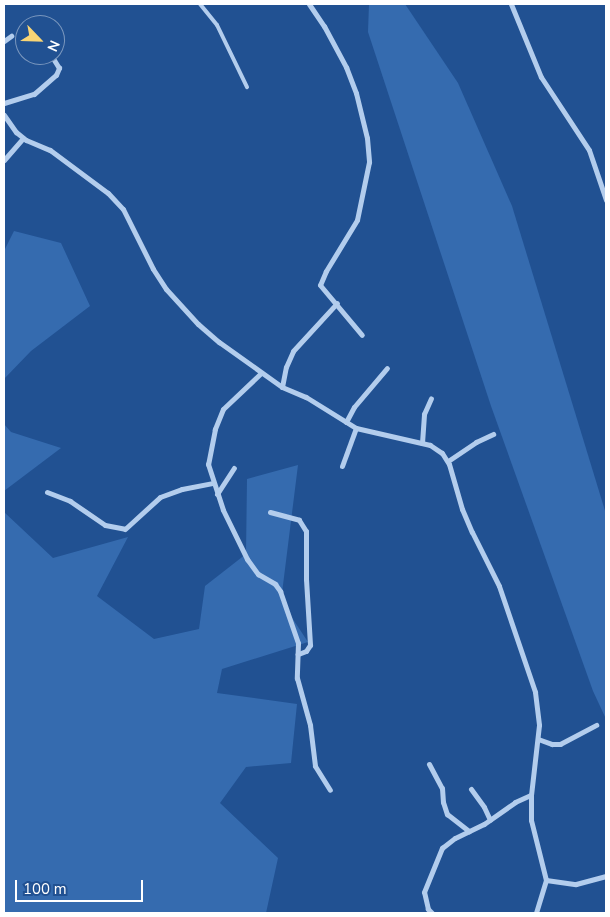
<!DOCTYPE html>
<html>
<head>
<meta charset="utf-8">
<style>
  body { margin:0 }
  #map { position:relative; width:610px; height:917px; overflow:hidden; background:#215192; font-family:"Nunito Sans",sans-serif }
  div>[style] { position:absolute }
  .green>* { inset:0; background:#356baf }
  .lane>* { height:4px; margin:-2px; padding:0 2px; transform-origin:2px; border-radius:2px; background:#b3cded }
  .street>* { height:5px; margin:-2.5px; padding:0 2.5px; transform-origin:2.5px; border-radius:2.5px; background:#b3cded }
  span { translate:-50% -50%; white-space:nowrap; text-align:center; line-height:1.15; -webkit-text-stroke:4.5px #215192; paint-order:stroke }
  .frame { position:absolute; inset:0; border:5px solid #fff; pointer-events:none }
  .north { position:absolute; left:15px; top:15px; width:50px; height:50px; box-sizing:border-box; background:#215192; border:1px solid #7a97be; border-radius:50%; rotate:114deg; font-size:14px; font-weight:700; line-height:20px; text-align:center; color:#fff }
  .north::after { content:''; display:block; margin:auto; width:18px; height:22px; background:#f9d575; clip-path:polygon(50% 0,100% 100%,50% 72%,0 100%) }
  .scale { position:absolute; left:15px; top:880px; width:128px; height:22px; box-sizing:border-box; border:2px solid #fff; border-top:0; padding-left:6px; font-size:15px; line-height:18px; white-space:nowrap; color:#fff; -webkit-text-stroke:4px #215192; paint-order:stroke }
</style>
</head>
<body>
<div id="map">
  <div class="green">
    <i style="clip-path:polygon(369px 4px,405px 4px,458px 83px,512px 206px,606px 514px,606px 719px,593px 691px,491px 406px,368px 32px)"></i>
    <i style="clip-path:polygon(14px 231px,61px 243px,90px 306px,31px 351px,4px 379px,4px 251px)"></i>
    <i style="clip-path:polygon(4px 424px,11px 432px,61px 448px,4px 491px)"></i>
    <i style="clip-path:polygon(298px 465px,281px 601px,308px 642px,222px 669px,217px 693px,297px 704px,291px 763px,246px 767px,220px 803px,278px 858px,266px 913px,4px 913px,4px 512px,53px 558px,128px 537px,97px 596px,154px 639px,199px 629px,205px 586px,246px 554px,247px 479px)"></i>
  </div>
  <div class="lane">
    <i style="left:200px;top:4px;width:27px;rotate:51deg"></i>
    <i style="left:217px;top:25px;width:69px;rotate:64.2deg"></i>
  </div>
  <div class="street">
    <i style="left:309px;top:4px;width:27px;rotate:56deg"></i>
    <i style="left:324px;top:26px;width:47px;rotate:61.8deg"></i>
    <i style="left:346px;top:67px;width:28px;rotate:69deg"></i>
    <i style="left:356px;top:93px;width:46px;rotate:76.3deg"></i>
    <i style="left:367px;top:138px;width:24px;rotate:85deg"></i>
    <i style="left:369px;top:162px;width:59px;rotate:101.7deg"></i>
    <i style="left:357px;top:220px;width:60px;rotate:121.3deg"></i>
    <i style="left:326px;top:271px;width:15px;rotate:113deg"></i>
    <i style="left:320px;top:285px;width:65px;rotate:50deg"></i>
    <i style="left:511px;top:4px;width:79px;rotate:67.7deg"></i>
    <i style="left:541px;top:77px;width:87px;rotate:56.7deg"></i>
    <i style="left:589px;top:150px;width:53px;rotate:71.2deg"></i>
    <i style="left:4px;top:41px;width:9px;rotate:-36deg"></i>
    <i style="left:4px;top:103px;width:31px;rotate:-17deg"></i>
    <i style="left:34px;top:94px;width:29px;rotate:-41deg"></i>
    <i style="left:56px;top:75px;width:8px;rotate:-67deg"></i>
    <i style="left:59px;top:68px;width:15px;rotate:-122deg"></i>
    <i style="left:4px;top:115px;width:21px;rotate:55deg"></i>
    <i style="left:16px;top:132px;width:13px;rotate:39deg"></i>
    <i style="left:26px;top:140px;width:26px;rotate:23deg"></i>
    <i style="left:50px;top:150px;width:72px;rotate:36.6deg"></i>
    <i style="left:108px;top:193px;width:22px;rotate:47deg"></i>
    <i style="left:123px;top:209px;width:67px;rotate:63.4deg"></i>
    <i style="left:153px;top:269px;width:24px;rotate:57deg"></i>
    <i style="left:166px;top:289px;width:47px;rotate:47.6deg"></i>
    <i style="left:198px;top:324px;width:28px;rotate:41deg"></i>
    <i style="left:219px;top:342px;width:77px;rotate:35.5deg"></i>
    <i style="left:282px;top:387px;width:26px;rotate:23deg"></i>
    <i style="left:306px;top:397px;width:59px;rotate:31.8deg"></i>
    <i style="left:356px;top:428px;width:76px;rotate:12.9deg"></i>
    <i style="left:430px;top:445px;width:14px;rotate:34deg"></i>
    <i style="left:442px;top:453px;width:13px;rotate:58deg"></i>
    <i style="left:449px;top:464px;width:47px;rotate:73.9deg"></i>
    <i style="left:462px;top:509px;width:25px;rotate:67deg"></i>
    <i style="left:472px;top:532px;width:60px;rotate:63.4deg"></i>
    <i style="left:499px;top:586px;width:112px;rotate:71.2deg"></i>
    <i style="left:535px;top:692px;width:33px;rotate:83deg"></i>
    <i style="left:539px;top:725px;width:70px;rotate:96.5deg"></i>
    <i style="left:531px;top:795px;width:25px;rotate:90deg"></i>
    <i style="left:531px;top:820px;width:62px;rotate:76deg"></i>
    <i style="left:546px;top:880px;width:34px;rotate:107deg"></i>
    <i style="left:4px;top:160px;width:29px;rotate:-49deg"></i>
    <i style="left:261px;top:373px;width:52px;rotate:136.5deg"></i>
    <i style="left:223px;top:409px;width:22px;rotate:112deg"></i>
    <i style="left:215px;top:429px;width:36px;rotate:101deg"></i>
    <i style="left:208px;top:464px;width:48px;rotate:71.9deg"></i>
    <i style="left:223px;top:510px;width:55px;rotate:63.9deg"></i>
    <i style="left:247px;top:559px;width:19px;rotate:54deg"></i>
    <i style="left:258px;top:574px;width:20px;rotate:30deg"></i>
    <i style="left:275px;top:584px;width:9px;rotate:54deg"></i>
    <i style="left:280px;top:591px;width:55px;rotate:70.9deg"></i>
    <i style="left:298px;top:643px;width:35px;rotate:92deg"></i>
    <i style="left:297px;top:678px;width:49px;rotate:74.5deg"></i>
    <i style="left:310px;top:725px;width:41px;rotate:83deg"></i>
    <i style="left:315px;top:766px;width:28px;rotate:58deg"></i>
    <i style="left:282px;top:387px;width:20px;rotate:-79deg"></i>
    <i style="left:286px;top:367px;width:17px;rotate:-66deg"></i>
    <i style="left:293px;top:351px;width:65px;rotate:-47.5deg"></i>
    <i style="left:346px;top:422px;width:17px;rotate:-62deg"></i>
    <i style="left:354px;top:407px;width:51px;rotate:-49.8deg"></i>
    <i style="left:422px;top:443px;width:29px;rotate:-86deg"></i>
    <i style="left:424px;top:414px;width:17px;rotate:-66deg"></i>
    <i style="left:448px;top:461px;width:34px;rotate:-34deg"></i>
    <i style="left:476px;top:442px;width:19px;rotate:-25deg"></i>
    <i style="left:342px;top:466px;width:40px;rotate:-69.8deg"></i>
    <i style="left:47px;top:492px;width:25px;rotate:21deg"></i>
    <i style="left:70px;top:501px;width:42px;rotate:34.4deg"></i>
    <i style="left:105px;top:525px;width:20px;rotate:11deg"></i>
    <i style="left:125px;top:529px;width:47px;rotate:-42.4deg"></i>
    <i style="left:160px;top:497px;width:23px;rotate:-20deg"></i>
    <i style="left:182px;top:489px;width:32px;rotate:-11deg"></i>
    <i style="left:217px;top:494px;width:31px;rotate:-57deg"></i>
    <i style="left:270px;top:512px;width:30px;rotate:15deg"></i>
    <i style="left:299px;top:520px;width:13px;rotate:58deg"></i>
    <i style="left:306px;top:531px;width:48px;rotate:90deg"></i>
    <i style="left:306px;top:579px;width:66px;rotate:86.5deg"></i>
    <i style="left:310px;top:645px;width:7px;rotate:124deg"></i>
    <i style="left:306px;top:651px;width:9px;rotate:159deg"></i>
    <i style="left:538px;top:739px;width:15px;rotate:20deg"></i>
    <i style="left:552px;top:744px;width:8px"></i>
    <i style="left:560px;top:744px;width:41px;rotate:-27.8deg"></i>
    <i style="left:429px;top:764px;width:27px;rotate:62deg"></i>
    <i style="left:442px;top:788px;width:14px;rotate:86deg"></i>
    <i style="left:443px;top:802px;width:13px;rotate:72deg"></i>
    <i style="left:447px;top:814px;width:28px;rotate:38deg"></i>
    <i style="left:471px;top:789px;width:22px;rotate:54deg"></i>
    <i style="left:484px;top:807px;width:14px;rotate:65deg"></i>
    <i style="left:546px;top:880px;width:30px;rotate:8deg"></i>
    <i style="left:576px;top:884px;width:31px;rotate:-15deg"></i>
    <i style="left:432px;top:913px;width:6px;rotate:-135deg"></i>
    <i style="left:428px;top:909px;width:17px;rotate:-103deg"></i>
    <i style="left:424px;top:892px;width:48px;rotate:-67.8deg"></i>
    <i style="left:442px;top:848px;width:16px;rotate:-38deg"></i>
    <i style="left:455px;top:838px;width:32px;rotate:-26deg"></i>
    <i style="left:484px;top:824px;width:38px;rotate:-35deg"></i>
    <i style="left:515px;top:802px;width:17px;rotate:-24deg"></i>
  </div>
  <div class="frame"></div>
  <div class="north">N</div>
  <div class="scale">100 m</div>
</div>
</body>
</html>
